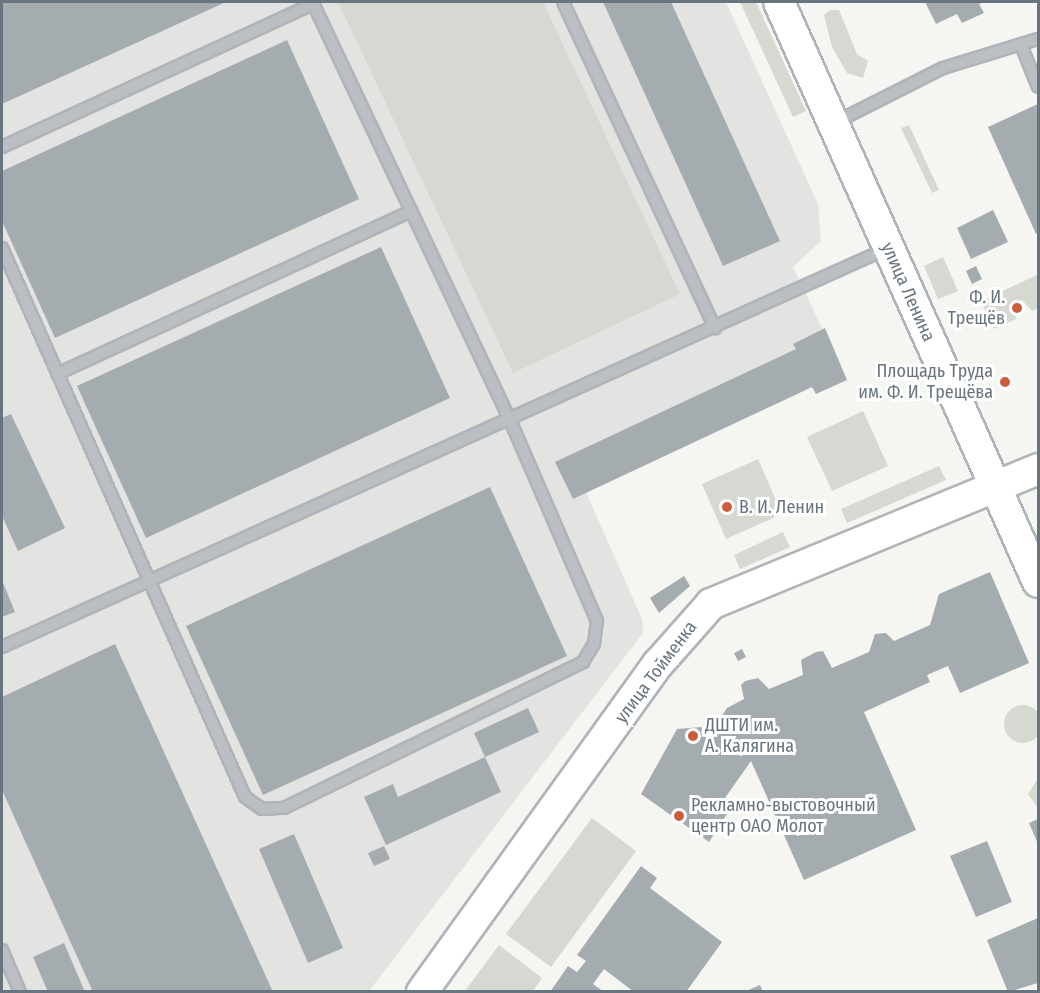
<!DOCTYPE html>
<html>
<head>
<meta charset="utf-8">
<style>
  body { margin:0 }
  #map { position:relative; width:1040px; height:993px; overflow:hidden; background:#f5f5f2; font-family:"Fira Sans Condensed",sans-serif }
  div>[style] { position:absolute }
  .built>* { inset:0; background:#e3e4e2 }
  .green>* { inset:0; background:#d5d9d2 }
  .round { border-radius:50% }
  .building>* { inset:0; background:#a5acb0 }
  .roads { filter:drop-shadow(2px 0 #b0b4b8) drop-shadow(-2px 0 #b0b4b8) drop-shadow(0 2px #b0b4b8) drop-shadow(0 -2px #b0b4b8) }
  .lane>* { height:10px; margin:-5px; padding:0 5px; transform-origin:5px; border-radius:5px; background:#bbbec2 }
  .secondary>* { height:30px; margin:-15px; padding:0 15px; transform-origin:15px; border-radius:15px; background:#fff }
  .dots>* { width:16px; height:16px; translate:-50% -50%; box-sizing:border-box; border:3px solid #fff; border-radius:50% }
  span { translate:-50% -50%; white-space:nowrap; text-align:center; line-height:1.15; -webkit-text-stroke:6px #fff; paint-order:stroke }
  .street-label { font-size:18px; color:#68757f }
  .poi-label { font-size:18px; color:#68757f }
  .right { translate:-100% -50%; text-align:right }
  .left { translate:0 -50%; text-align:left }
  .frame { position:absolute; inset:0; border:3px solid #68757f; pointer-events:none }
</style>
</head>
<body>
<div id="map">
  <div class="built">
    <i style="clip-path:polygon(2px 2px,726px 2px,818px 204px,821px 241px,793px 267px,847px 380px,816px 394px,812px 387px,586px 492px,642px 619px,643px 633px,369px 991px,2px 992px)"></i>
  </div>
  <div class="green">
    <i style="clip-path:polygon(338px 2px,543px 2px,680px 294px,513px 373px)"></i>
    <i style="clip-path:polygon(740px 2px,756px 2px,806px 111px,793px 117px)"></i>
    <i style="clip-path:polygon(830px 10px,839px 10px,857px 54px,868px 61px,863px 78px,847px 73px,832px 47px,824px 15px)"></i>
    <i style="clip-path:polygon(909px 125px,939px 190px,932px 193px,901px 128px)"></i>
    <i style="clip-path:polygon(943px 257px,958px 291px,938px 299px,924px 266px)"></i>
    <i style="clip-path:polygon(1037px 275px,1038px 308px,1032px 311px,1022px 300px,1014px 304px,1016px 319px,994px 329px,981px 301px)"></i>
    <i style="clip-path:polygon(863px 411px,888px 466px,832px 491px,807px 437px)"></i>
    <i style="clip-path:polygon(758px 459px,782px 514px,726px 539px,702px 484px)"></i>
    <i style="clip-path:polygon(939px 466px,946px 480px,847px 523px,841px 509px)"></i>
    <i style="clip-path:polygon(783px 532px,790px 547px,740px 569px,734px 555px)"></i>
    <i class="round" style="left:1004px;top:705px;width:38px;height:38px"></i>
    <i style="clip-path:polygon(1038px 778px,1038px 808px,1028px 794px)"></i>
    <i style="clip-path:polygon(592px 818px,636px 851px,551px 967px,506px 934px)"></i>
    <i style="clip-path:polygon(499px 945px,542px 978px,533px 991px,465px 991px)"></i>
  </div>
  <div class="building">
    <i style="clip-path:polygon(2px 2px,226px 2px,2px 104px)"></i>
    <i style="clip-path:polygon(603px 2px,671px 2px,780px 241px,723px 266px)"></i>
    <i style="clip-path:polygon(925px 2px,984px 2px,979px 4px,984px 13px,962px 23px,957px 14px,936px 24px)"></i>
    <i style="clip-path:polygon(287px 40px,359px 199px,55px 338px,2px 221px,2px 171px)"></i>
    <i style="clip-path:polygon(1038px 104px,1038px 233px,1036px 234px,988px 127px)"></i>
    <i style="clip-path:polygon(993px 210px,1008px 242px,971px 259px,957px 228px)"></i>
    <i style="clip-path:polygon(381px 247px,450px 398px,146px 538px,77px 386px)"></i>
    <i style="clip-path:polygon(976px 266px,982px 279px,972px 284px,966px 271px)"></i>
    <i style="clip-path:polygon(825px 328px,847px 380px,816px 394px,812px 387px,573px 499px,555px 462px,796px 349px,793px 344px)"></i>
    <i style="clip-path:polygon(11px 414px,65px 528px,18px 551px,2px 516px,2px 418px)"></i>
    <i style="clip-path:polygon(490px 487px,567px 656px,263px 795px,186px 626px)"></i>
    <i style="clip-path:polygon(990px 572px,1029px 663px,960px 693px,948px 666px,927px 675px,930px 682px,864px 712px,916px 830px,804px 880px,751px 761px,718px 808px,727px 814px,709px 842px,641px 794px,677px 729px,702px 727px,711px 733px,727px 708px,744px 699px,741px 685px,745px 681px,758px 678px,769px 689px,803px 675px,801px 660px,816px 652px,823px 651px,832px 668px,869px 652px,875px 634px,886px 633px,894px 641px,930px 625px,939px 594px)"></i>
    <i style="clip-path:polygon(684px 576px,690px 586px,659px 613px,650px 598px)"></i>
    <i style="clip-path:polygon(2px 580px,15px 612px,2px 617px)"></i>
    <i style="clip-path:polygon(115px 644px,273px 992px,93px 992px,2px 790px,2px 697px)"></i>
    <i style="clip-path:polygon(742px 649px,746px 657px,738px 661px,734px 653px)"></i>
    <i style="clip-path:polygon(528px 708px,539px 732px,485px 757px,474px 733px)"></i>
    <i style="clip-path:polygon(485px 757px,501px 792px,386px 845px,364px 797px,393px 784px,398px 797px)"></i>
    <i style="clip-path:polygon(1038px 819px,1038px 844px,1029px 823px)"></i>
    <i style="clip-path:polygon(294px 834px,343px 948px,308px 963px,259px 849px)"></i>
    <i style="clip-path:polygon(987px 841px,1012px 902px,976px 917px,950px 856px)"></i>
    <i style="clip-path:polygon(384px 846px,390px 859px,374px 866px,368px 853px)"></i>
    <i style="clip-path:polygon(641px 866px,657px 878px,650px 888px,722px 942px,686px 992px,634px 992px,604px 969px,593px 984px,604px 992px,550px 992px,568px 966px,577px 972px,586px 961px,577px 955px)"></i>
    <i style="clip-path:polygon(1038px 918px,1038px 983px,1008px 992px,987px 940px)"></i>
    <i style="clip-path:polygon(64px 943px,85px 992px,48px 992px,33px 957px)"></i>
    <i style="clip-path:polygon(760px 985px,763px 992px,744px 992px)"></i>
  </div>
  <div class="roads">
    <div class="lane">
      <i style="left:563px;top:2px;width:360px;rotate:65deg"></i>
      <i style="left:1021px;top:45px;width:45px;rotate:68deg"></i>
      <i style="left:836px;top:122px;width:120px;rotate:-26.8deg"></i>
      <i style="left:943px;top:68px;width:99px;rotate:-17deg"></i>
      <i style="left:2px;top:147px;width:342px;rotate:-24.7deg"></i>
      <i style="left:2px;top:248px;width:600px;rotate:66.12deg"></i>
      <i style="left:245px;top:797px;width:21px;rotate:35deg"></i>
      <i style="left:262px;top:809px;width:22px;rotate:-3deg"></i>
      <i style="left:284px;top:808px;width:333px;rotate:-26deg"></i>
      <i style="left:583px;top:662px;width:21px;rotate:-59deg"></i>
      <i style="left:594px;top:644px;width:23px;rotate:-83deg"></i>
      <i style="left:597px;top:621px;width:219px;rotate:-113.4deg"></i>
      <i style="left:510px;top:420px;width:463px;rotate:-115.3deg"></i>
      <i style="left:57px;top:374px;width:390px;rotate:-24.7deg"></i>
      <i style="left:2px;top:647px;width:972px;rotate:-24.24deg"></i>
      <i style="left:2px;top:950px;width:46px;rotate:66.8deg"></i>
    </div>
    <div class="secondary">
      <i style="left:779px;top:2px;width:635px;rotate:65.94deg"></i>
      <i style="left:422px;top:992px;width:404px;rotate:-54.3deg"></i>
      <i style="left:658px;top:664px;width:80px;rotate:-48.5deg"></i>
      <i style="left:711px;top:604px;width:354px;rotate:-22.4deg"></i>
    </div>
  </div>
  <div class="dots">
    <i style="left:1017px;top:308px;background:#cd5c3a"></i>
    <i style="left:1005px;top:382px;background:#cd5c3a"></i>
    <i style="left:727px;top:507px;background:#cd5c3a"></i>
    <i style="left:693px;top:736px;background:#cd5c3a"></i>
    <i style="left:679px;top:816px;background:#cd5c3a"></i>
  </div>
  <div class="street-label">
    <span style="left:908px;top:292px;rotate:66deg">улица Ленина</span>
    <span style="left:656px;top:672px;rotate:-53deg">улица Тойменка</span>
  </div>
  <div class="poi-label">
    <span class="right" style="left:1005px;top:308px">Ф. И.<br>Трещёв</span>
    <span class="right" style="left:993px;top:382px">Площадь Труда<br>им. Ф. И. Трещёва</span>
    <span class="left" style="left:739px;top:507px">В. И. Ленин</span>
    <span class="left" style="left:705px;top:736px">ДШТИ им.<br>А. Калягина</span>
    <span class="left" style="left:691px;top:816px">Рекламно-выстовочный<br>центр ОАО Молот</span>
  </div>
  <div class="frame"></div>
</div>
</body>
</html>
